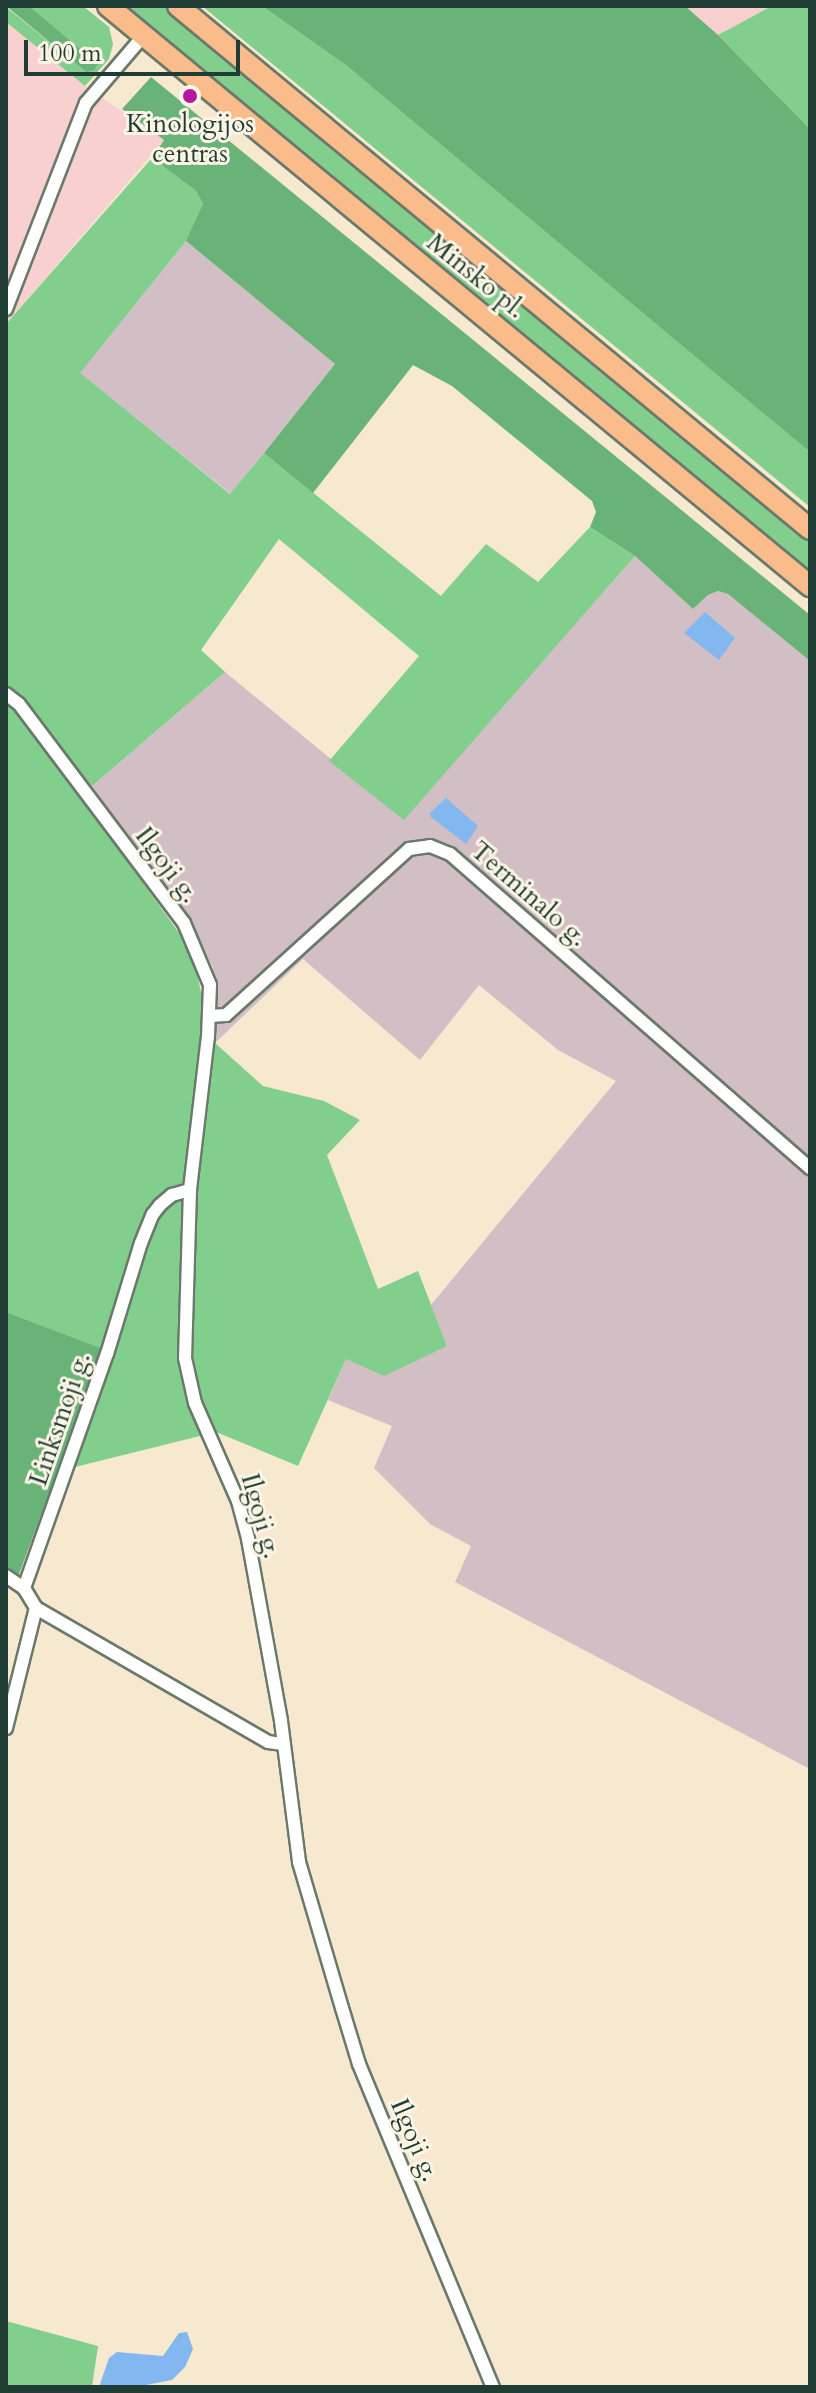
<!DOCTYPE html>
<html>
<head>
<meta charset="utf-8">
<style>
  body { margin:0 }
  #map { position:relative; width:816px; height:2393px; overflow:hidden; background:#f6e9d0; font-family:Cardo,serif }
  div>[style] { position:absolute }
  .built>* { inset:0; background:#f7d0cf }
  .industrial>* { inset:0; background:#d2bec5 }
  .green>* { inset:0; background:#82cf8d }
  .forest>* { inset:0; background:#69b278 }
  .water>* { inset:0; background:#82b7f0 }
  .roads { filter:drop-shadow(2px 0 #6a796b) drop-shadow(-2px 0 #6a796b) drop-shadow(0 2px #6a796b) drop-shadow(0 -2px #6a796b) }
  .minor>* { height:12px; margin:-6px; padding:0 6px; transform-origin:6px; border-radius:6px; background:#fff }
  .trunk>* { height:20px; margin:-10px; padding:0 10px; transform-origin:10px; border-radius:10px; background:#fabc8b }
  .dots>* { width:22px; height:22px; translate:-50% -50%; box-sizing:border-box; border:4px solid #fcf5e5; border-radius:50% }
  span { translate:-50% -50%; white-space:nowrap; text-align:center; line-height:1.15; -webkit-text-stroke:6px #fcf5e5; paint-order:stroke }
  .poi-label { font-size:26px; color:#1f3d34 }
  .street-label { font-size:26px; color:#1f3d34 }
  .frame { position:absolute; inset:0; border:8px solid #1f3d34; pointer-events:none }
  .scale { position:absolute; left:24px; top:40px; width:216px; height:36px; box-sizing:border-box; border:4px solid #1f3d34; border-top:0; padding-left:10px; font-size:24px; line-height:28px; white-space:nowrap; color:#1f3d34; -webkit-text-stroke:6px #fcf5e5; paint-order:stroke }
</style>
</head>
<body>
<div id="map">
  <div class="built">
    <i style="clip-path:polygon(685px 6px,772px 6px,718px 35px)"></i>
    <i style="clip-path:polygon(6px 22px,85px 86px,164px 140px,6px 324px)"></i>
  </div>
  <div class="industrial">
    <i style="clip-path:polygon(186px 241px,335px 364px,231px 494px,79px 373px)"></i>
    <i style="clip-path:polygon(635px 556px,693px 609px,708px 595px,718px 591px,728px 594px,810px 661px,810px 1769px,455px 1582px,471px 1546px,430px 1524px,374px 1468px,392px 1426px,328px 1400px,346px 1359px,447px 1346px,431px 1305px,616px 1081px,558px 1050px,479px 985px,420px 1060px,303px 959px,215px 1043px,213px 968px,204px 949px,92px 786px,225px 672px,404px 819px)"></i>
  </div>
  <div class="green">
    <i style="clip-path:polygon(29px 6px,83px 6px,109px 27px,113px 44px,109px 59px,85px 86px,6px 22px,6px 7px,86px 72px,97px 64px)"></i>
    <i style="clip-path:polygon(123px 6px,164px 6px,810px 542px,810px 573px)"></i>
    <i style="clip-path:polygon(202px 6px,262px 6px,347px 66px,560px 241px,810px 452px,810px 507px)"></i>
    <i style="clip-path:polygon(772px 6px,810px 6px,810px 129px,718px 35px)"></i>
    <i style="clip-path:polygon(152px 158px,196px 191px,203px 204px,199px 218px,186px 241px,80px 373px,230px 494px,264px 453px,441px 596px,486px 544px,538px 582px,590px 527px,635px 556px,404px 820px,329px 761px,419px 656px,279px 539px,201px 650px,225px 672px,92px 786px,6px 684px,6px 324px)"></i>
    <i style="clip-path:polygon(6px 702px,37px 736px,182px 937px,196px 969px,204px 1006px,202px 1040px,215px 1043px,263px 1086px,324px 1101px,360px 1120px,327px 1155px,378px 1289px,418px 1271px,447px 1346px,384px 1376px,346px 1359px,298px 1466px,216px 1432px,59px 1471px,102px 1349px,6px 1312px)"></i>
    <i style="clip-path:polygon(6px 2321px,98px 2346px,92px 2387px,6px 2387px)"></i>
  </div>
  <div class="forest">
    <i style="clip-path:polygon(6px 6px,29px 6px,98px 64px,94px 70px,86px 72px)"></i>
    <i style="clip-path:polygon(262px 6px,685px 6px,718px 35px,810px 129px,810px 452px,347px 66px)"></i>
    <i style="clip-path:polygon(151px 77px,810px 615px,810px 661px,728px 594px,718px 591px,708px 595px,693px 609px,635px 556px,590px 527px,596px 512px,592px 501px,452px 386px,413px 365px,313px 493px,264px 453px,335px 364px,186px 241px,203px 204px,196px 191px,152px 158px,164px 140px,122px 109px)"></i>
    <i style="clip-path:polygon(6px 1312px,103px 1349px,19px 1574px,6px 1569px)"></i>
  </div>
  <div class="water">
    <i style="clip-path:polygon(705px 612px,735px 638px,719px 660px,684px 633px)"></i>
    <i style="clip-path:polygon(446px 798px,478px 826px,466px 844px,431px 817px,430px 813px)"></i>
    <i style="clip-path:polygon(187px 2332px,193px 2349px,185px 2367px,172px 2380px,136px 2387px,99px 2387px,109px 2358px,117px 2352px,163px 2356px,179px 2333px)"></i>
  </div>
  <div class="roads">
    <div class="minor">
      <i style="left:6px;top:309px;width:221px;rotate:-68.8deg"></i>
      <i style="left:86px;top:103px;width:89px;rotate:-49.5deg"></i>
      <i style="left:6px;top:694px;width:16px;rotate:38deg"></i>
      <i style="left:19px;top:704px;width:274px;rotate:53deg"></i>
      <i style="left:184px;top:923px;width:67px;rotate:67.2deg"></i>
      <i style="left:210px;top:985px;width:51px;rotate:92.2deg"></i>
      <i style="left:208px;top:1036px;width:155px;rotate:96.7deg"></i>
      <i style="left:190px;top:1190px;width:168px;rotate:91.7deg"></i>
      <i style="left:185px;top:1358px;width:46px;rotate:77.5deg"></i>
      <i style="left:195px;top:1403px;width:107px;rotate:66.3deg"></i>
      <i style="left:238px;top:1501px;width:39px;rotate:75deg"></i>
      <i style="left:248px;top:1539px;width:185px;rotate:79.7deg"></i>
      <i style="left:281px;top:1721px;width:142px;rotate:82.7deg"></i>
      <i style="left:299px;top:1862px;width:152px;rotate:73.6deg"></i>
      <i style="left:342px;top:2008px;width:59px;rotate:73.1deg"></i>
      <i style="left:359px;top:2064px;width:350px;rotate:67.5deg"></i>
      <i style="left:209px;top:1016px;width:17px;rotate:-3deg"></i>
      <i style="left:226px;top:1015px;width:247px;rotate:-42.2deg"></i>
      <i style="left:409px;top:849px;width:21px;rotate:-8deg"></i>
      <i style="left:430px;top:846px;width:22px;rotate:22deg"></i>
      <i style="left:450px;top:854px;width:478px;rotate:41.1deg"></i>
      <i style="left:6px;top:1576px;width:22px;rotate:34deg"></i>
      <i style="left:36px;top:1608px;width:268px;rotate:30deg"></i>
      <i style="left:268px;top:1742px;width:15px;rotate:8deg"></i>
      <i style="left:6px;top:1728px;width:124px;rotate:-76deg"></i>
      <i style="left:36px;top:1608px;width:23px;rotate:-121deg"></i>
      <i style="left:24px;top:1588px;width:248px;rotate:-70.5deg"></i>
      <i style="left:107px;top:1354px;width:116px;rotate:-73deg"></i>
      <i style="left:141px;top:1243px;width:31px;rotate:-68deg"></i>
      <i style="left:153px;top:1214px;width:11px;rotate:-52deg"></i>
      <i style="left:160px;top:1205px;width:16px;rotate:-40deg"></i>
      <i style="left:172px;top:1195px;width:19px;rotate:-16deg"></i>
    </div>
    <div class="trunk">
      <i style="left:108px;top:6px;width:911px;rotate:39.56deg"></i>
      <i style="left:178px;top:6px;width:820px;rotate:39.61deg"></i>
    </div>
  </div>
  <div class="dots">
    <i style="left:190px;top:96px;background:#b5179e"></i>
  </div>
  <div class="poi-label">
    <span style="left:190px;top:139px">Kinologijos<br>centras</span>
  </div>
  <div class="street-label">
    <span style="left:476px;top:276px;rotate:39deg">Minsko pl.</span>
    <span style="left:167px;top:865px;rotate:53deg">Ilgoji g.</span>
    <span style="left:529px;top:894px;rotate:41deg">Terminalo g.</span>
    <span style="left:60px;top:1419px;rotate:-71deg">Linksmoji g.</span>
    <span style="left:261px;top:1516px;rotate:74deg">Ilgoji g.</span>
    <span style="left:415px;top:2140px;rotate:67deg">Ilgoji g.</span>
  </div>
  <div class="frame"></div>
  <div class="scale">100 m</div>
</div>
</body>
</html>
